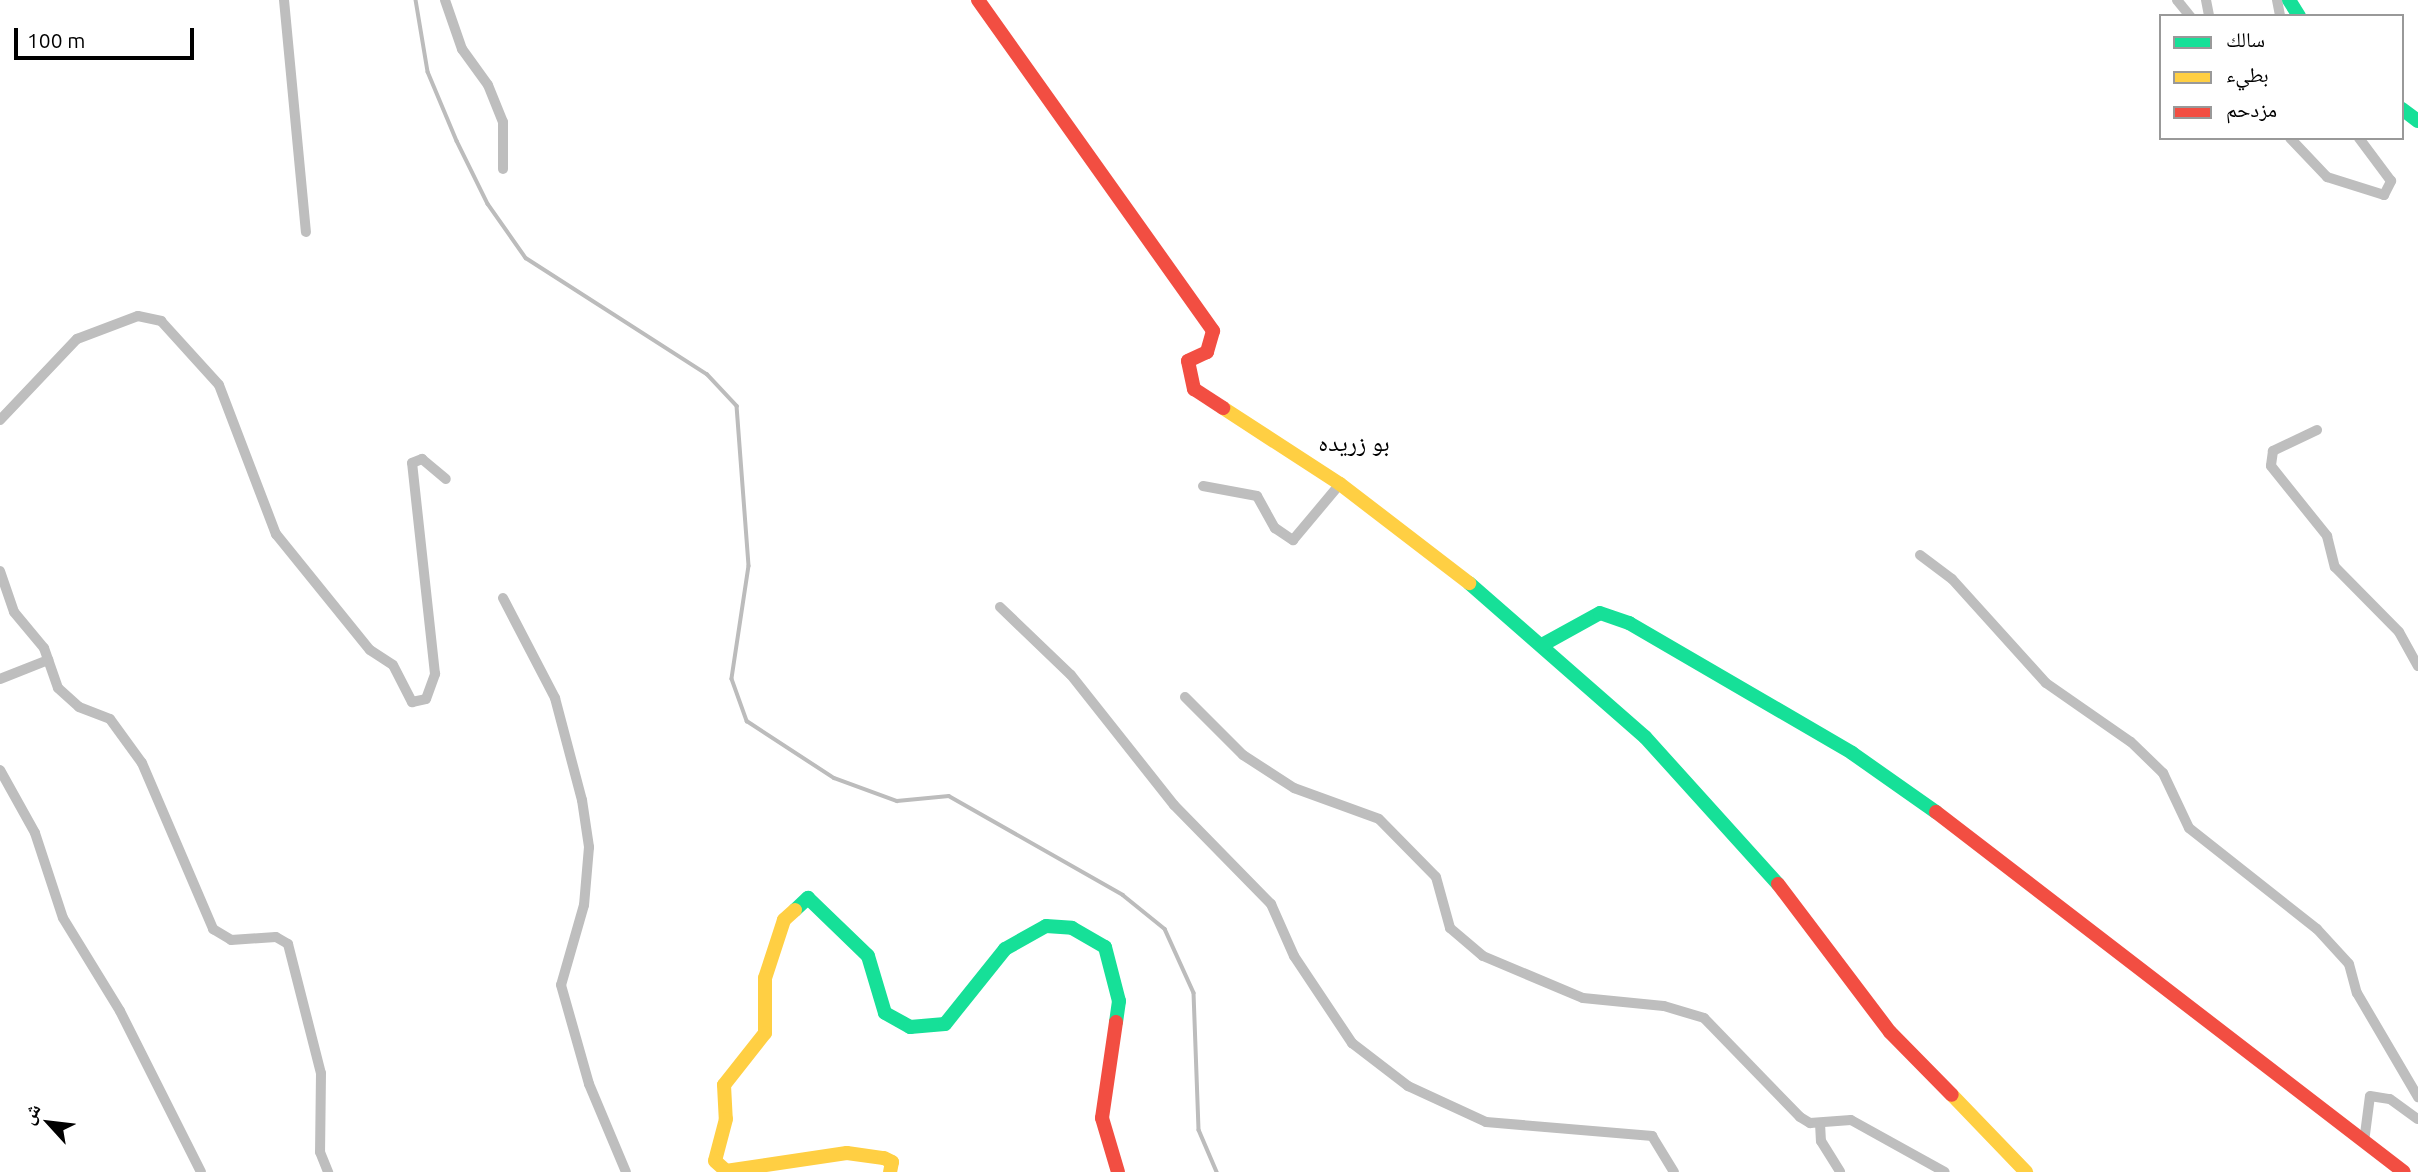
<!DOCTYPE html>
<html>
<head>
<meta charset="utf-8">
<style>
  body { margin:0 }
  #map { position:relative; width:2418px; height:1172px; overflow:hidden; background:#fff; font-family:Ubuntu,"Noto Naskh Arabic",sans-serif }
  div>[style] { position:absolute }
  .stream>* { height:3.5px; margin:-1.75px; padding:0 1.75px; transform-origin:1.75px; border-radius:1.75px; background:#bcbcbc }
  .street>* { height:10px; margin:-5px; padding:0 5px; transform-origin:5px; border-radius:5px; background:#bebebe }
  .fast>* { height:14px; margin:-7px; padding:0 7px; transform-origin:7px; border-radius:7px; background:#16e098 }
  .slow>* { height:14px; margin:-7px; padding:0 7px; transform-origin:7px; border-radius:7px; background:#ffcf43 }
  .jam>* { height:14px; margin:-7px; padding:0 7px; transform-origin:7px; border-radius:7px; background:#f24e42 }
  span { translate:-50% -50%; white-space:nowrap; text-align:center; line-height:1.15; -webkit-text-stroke:5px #fff; paint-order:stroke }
  .quarter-label { font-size:24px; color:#000 }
  .legend { position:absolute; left:2159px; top:14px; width:245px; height:126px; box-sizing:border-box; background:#fff; border:2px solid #999; margin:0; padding:9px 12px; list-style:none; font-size:21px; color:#000 }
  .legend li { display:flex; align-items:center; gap:14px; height:35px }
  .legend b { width:35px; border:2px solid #999 }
  .north { position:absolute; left:14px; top:1088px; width:70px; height:70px; -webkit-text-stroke:5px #fff; paint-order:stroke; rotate:297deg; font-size:19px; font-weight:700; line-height:28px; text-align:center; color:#000 }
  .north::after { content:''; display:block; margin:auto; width:24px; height:32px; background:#000; clip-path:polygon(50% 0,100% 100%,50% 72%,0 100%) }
  .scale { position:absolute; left:14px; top:28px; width:180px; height:32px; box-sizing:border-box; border:4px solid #000; border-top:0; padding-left:9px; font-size:21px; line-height:24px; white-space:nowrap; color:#000; -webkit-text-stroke:5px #fff; paint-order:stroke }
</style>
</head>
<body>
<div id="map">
  <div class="stream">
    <i style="left:416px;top:0;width:73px;rotate:80.5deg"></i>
    <i style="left:428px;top:72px;width:75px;rotate:67.2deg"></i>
    <i style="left:457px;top:141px;width:70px;rotate:63.8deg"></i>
    <i style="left:488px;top:204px;width:66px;rotate:54.9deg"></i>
    <i style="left:526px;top:258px;width:215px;rotate:32.7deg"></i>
    <i style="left:707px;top:374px;width:44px;rotate:46.8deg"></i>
    <i style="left:737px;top:406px;width:160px;rotate:85.7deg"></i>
    <i style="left:749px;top:566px;width:114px;rotate:98.6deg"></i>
    <i style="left:732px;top:679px;width:45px;rotate:70.3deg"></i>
    <i style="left:747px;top:721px;width:104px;rotate:33.2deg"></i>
    <i style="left:834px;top:778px;width:67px;rotate:20.1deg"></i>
    <i style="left:897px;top:801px;width:52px;rotate:-5.5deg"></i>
    <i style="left:949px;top:796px;width:200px;rotate:29.6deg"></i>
    <i style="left:1123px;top:895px;width:54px;rotate:39deg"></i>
    <i style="left:1165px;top:929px;width:70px;rotate:65.6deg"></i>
    <i style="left:1194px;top:993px;width:137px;rotate:87.9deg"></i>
    <i style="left:1199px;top:1130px;width:46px;rotate:66.8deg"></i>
  </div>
  <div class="street">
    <i style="left:284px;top:0;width:233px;rotate:84.6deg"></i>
    <i style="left:445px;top:0;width:52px;rotate:70.9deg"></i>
    <i style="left:462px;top:49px;width:44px;rotate:54.2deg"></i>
    <i style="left:488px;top:85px;width:40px;rotate:68deg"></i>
    <i style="left:503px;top:122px;width:47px;rotate:90deg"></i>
    <i style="left:2177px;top:0;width:21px;rotate:51deg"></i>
    <i style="left:2206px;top:0;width:16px;rotate:79deg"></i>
    <i style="left:2277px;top:0;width:16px;rotate:79deg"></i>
    <i style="left:2290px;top:138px;width:54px;rotate:46.5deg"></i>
    <i style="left:2327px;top:177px;width:60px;rotate:17.5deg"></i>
    <i style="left:2384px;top:195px;width:16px;rotate:-63deg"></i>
    <i style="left:2391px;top:181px;width:54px;rotate:-126.7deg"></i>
    <i style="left:0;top:420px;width:112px;rotate:-46.5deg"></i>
    <i style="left:77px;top:339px;width:65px;rotate:-20.7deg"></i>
    <i style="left:138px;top:316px;width:24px;rotate:12deg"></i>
    <i style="left:161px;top:321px;width:86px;rotate:47.8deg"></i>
    <i style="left:219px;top:385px;width:160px;rotate:69.1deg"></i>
    <i style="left:276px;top:534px;width:149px;rotate:51deg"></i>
    <i style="left:370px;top:650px;width:27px;rotate:33deg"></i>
    <i style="left:393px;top:665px;width:42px;rotate:62.8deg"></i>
    <i style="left:412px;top:702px;width:14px;rotate:-12deg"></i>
    <i style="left:426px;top:699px;width:27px;rotate:-70deg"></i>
    <i style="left:435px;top:674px;width:212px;rotate:-96.2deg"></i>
    <i style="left:412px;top:463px;width:11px;rotate:-22deg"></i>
    <i style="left:422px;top:459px;width:31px;rotate:40deg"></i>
    <i style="left:2317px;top:430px;width:49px;rotate:154.5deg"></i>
    <i style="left:2273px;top:451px;width:15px;rotate:98deg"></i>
    <i style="left:2271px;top:466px;width:90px;rotate:51.3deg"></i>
    <i style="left:2327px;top:536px;width:32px;rotate:76deg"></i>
    <i style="left:2335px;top:567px;width:91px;rotate:45.4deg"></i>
    <i style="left:2399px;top:632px;width:39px;rotate:61deg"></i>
    <i style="left:1203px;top:486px;width:55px;rotate:10.5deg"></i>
    <i style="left:1257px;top:496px;width:37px;rotate:61deg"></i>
    <i style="left:1275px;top:528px;width:22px;rotate:34deg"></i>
    <i style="left:1293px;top:540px;width:73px;rotate:-50deg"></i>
    <i style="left:1920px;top:555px;width:40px;rotate:37deg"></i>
    <i style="left:1952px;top:579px;width:140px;rotate:47.9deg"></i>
    <i style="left:2046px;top:683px;width:103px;rotate:34.8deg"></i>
    <i style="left:2131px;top:742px;width:45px;rotate:44.1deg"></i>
    <i style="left:2163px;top:773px;width:61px;rotate:64.7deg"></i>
    <i style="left:2189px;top:828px;width:163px;rotate:38.3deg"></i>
    <i style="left:2317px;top:929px;width:47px;rotate:47.6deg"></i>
    <i style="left:2349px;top:964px;width:30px;rotate:75deg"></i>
    <i style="left:2357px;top:993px;width:121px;rotate:59.6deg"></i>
    <i style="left:0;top:571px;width:43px;rotate:71.1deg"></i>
    <i style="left:14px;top:612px;width:47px;rotate:50.2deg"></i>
    <i style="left:44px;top:648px;width:42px;rotate:70.7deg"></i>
    <i style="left:58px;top:688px;width:28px;rotate:42deg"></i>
    <i style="left:79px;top:707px;width:33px;rotate:21deg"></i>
    <i style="left:110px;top:719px;width:54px;rotate:54deg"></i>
    <i style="left:142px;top:763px;width:181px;rotate:66.8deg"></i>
    <i style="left:213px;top:929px;width:21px;rotate:31deg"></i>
    <i style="left:231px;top:940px;width:45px;rotate:-3.8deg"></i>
    <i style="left:276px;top:937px;width:14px;rotate:30deg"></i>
    <i style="left:288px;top:944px;width:133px;rotate:75.7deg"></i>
    <i style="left:321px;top:1073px;width:79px;rotate:90.7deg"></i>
    <i style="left:320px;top:1152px;width:22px;rotate:68deg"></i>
    <i style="left:503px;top:598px;width:113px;rotate:62.5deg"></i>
    <i style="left:555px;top:698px;width:106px;rotate:75.2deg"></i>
    <i style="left:582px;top:800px;width:48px;rotate:81.5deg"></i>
    <i style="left:589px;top:847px;width:58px;rotate:94.9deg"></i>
    <i style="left:584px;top:905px;width:83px;rotate:106deg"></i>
    <i style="left:561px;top:985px;width:103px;rotate:74.2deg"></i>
    <i style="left:589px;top:1084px;width:95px;rotate:67.2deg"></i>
    <i style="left:1000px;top:607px;width:98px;rotate:43.8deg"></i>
    <i style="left:1071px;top:675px;width:166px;rotate:51.6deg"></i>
    <i style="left:1174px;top:805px;width:139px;rotate:45.6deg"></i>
    <i style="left:1271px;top:904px;width:57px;rotate:66.1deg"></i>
    <i style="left:1294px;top:956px;width:105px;rotate:56.3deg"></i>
    <i style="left:1352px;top:1043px;width:71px;rotate:37.5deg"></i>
    <i style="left:1408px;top:1086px;width:86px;rotate:24.8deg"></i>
    <i style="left:1486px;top:1122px;width:167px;rotate:4.8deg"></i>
    <i style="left:1652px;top:1136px;width:42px;rotate:58.6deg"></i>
    <i style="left:0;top:679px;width:52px;rotate:-21.6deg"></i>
    <i style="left:1185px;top:697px;width:82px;rotate:45deg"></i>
    <i style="left:1243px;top:755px;width:61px;rotate:32.9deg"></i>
    <i style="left:1294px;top:788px;width:90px;rotate:20deg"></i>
    <i style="left:1379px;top:819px;width:81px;rotate:45.5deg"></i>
    <i style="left:1436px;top:877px;width:53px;rotate:74.6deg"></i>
    <i style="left:1450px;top:928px;width:43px;rotate:40.3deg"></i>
    <i style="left:1483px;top:956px;width:108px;rotate:22.8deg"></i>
    <i style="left:1583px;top:998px;width:81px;rotate:5.6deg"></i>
    <i style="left:1664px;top:1006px;width:42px;rotate:16.7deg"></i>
    <i style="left:1704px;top:1018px;width:138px;rotate:45.9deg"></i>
    <i style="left:1800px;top:1117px;width:12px;rotate:31deg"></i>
    <i style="left:1810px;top:1123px;width:41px;rotate:-4.2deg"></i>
    <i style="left:1851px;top:1120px;width:107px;rotate:29deg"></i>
    <i style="left:0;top:770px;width:72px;rotate:60.9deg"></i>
    <i style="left:35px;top:833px;width:89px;rotate:71.8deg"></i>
    <i style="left:63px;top:918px;width:109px;rotate:58.5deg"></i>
    <i style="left:120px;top:1011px;width:180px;rotate:63.3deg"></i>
    <i style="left:1820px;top:1123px;width:18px;rotate:87deg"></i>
    <i style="left:1821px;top:1141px;width:36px;rotate:58deg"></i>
    <i style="left:2364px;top:1142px;width:46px;rotate:-82.6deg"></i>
    <i style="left:2370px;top:1096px;width:20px;rotate:9deg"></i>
    <i style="left:2390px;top:1099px;width:34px;rotate:36deg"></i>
  </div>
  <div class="fast">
    <i style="left:2289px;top:0;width:19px;rotate:58deg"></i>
    <i style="left:2402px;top:109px;width:20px;rotate:37deg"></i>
    <i style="left:1469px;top:583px;width:234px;rotate:41.2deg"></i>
    <i style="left:1645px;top:737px;width:198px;rotate:47.9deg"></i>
    <i style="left:1542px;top:645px;width:66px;rotate:-28.9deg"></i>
    <i style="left:1600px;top:613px;width:31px;rotate:19deg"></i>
    <i style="left:1629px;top:623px;width:258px;rotate:30.2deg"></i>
    <i style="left:1852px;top:753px;width:103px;rotate:35.1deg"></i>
    <i style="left:795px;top:910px;width:18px;rotate:-43deg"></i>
    <i style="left:808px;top:898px;width:83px;rotate:44deg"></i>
    <i style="left:868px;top:956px;width:59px;rotate:73.4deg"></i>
    <i style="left:885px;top:1013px;width:29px;rotate:29deg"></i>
    <i style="left:910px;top:1027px;width:35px;rotate:-5deg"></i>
    <i style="left:945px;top:1024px;width:96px;rotate:-51.3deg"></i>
    <i style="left:1005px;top:949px;width:47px;rotate:-29.3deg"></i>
    <i style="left:1046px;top:926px;width:26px;rotate:4deg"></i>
    <i style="left:1072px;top:928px;width:38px;rotate:30deg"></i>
    <i style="left:1105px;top:947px;width:56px;rotate:75.5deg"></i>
    <i style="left:1119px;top:1001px;width:21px;rotate:98deg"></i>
  </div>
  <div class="slow">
    <i style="left:1223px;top:408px;width:140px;rotate:33deg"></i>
    <i style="left:1340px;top:484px;width:163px;rotate:37.5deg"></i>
    <i style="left:795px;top:910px;width:15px;rotate:138deg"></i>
    <i style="left:784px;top:920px;width:61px;rotate:108.1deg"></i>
    <i style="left:765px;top:978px;width:55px;rotate:90deg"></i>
    <i style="left:765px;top:1033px;width:66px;rotate:128.3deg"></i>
    <i style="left:724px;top:1085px;width:34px;rotate:87deg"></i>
    <i style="left:726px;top:1119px;width:43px;rotate:104.7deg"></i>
    <i style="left:715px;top:1161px;width:15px;rotate:42deg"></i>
    <i style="left:726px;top:1171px;width:122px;rotate:-8.5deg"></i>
    <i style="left:847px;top:1153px;width:37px;rotate:8deg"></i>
    <i style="left:884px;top:1158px;width:9px;rotate:27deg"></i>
    <i style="left:892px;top:1162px;width:10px;rotate:101deg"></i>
    <i style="left:1952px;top:1095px;width:107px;rotate:46.1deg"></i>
  </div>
  <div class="jam">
    <i style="left:978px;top:0;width:406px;rotate:54.6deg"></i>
    <i style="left:1213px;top:331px;width:22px;rotate:106deg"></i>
    <i style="left:1207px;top:352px;width:21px;rotate:155deg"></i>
    <i style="left:1188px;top:361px;width:29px;rotate:78deg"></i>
    <i style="left:1194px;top:389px;width:35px;rotate:33deg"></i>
    <i style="left:1936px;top:812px;width:590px;rotate:37.57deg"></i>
    <i style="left:1778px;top:884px;width:186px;rotate:52.9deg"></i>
    <i style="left:1890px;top:1032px;width:88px;rotate:45.5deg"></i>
    <i style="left:1116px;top:1022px;width:97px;rotate:98.3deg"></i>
    <i style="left:1102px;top:1118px;width:56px;rotate:73.5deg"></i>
  </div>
  <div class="quarter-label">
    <span style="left:1354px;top:443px">بو زريده</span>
  </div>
  <ul class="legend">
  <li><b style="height:9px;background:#16e098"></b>سالك</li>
  <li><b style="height:9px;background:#ffcf43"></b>بطيء</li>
  <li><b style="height:9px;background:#f24e42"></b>مزدحم</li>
  </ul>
  <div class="north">ش</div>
  <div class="scale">100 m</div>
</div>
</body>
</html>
